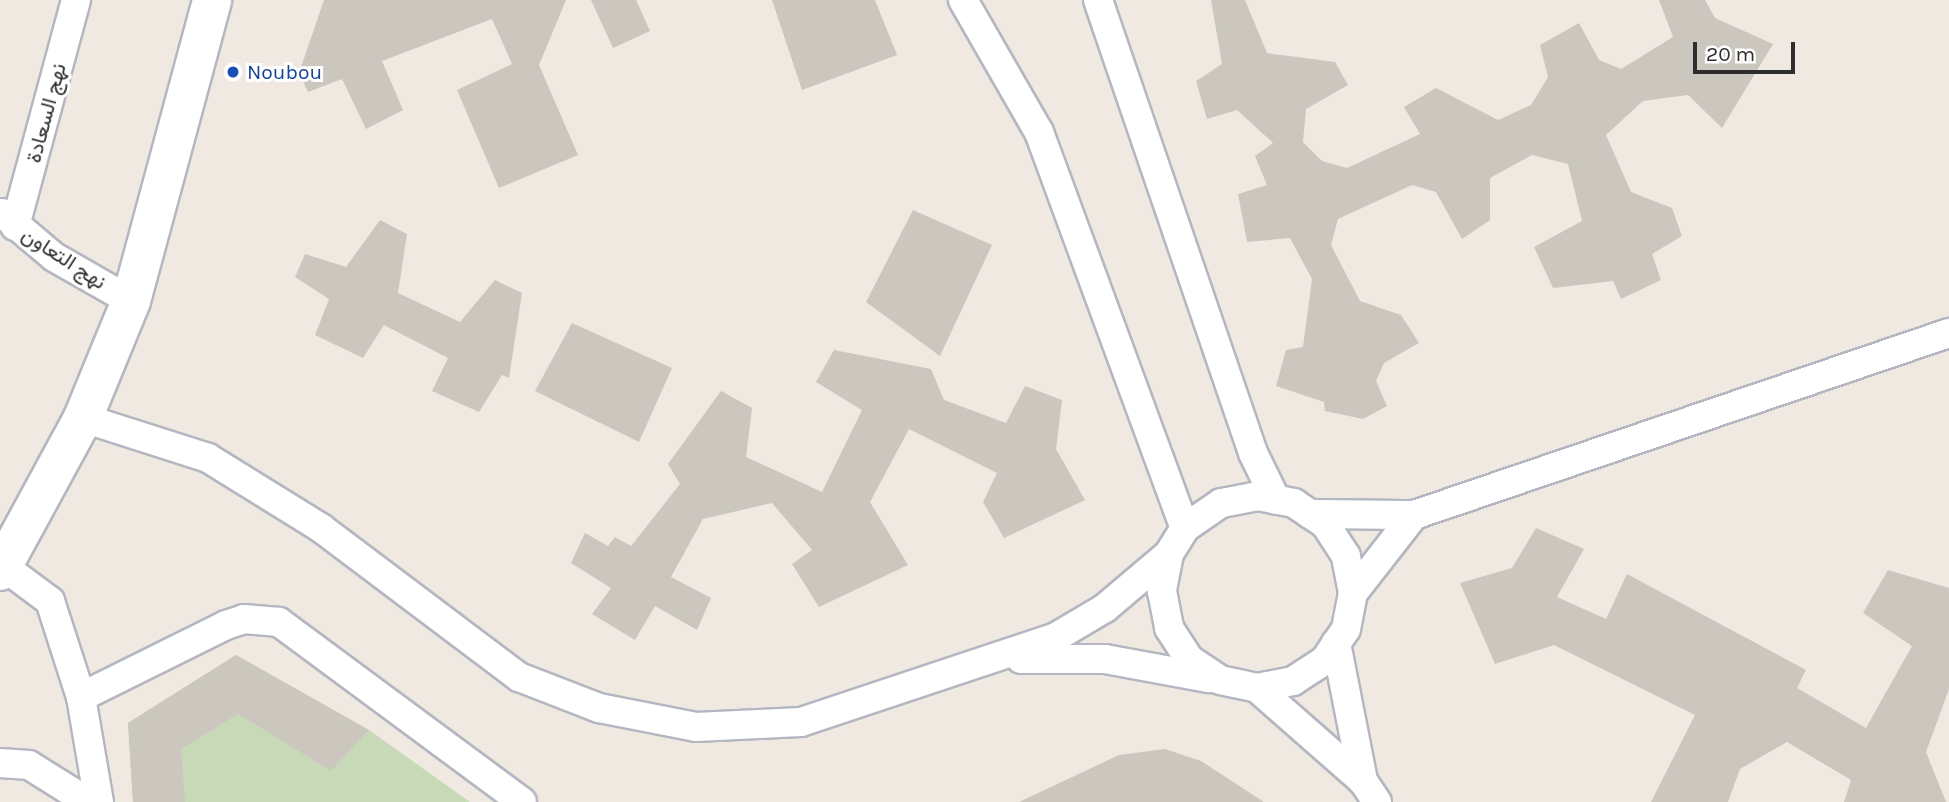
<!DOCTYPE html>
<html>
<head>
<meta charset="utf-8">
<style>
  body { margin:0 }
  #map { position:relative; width:1949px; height:802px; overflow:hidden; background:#efe9e1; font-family:Karla,Vazirmatn,sans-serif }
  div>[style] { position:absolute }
  .cemetery>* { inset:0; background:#c8d9b8 }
  .building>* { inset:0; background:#cbc7bf }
  .roads { filter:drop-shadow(2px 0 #b4b7c1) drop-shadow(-2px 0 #b4b7c1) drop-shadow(0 2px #b4b7c1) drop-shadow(0 -2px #b4b7c1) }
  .street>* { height:28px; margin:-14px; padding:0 14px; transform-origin:14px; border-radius:14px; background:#fff }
  .secondary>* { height:38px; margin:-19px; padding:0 19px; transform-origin:19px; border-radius:19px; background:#fff }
  .dots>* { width:19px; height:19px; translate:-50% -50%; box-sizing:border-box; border:4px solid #fff; border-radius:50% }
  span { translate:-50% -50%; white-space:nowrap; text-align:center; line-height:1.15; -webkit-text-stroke:6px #fff; paint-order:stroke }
  .transit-label { font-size:21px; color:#164399 }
  .left { translate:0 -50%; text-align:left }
  .street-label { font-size:21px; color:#2e2e2e }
  .scale { position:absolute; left:1693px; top:42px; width:102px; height:32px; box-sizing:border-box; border:4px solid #2e2e2e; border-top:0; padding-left:9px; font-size:21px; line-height:24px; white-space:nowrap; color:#2e2e2e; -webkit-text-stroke:5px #fff; paint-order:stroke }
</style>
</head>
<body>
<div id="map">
  <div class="cemetery">
    <i style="clip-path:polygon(236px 655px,369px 730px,470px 802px,133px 802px,128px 723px)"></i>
  </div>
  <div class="building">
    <i style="clip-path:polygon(324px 0,566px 0,539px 65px,578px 155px,499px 188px,457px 90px,512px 64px,492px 19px,382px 61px,403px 110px,366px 129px,342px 79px,308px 92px,299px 73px)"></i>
    <i style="clip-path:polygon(591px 0,636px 0,650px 31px,613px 48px)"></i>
    <i style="clip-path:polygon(772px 0,875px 0,897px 55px,802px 90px)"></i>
    <i style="clip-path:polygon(1211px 0,1245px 0,1267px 53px,1335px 62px,1348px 85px,1306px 109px,1303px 142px,1322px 161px,1347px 168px,1420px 134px,1404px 107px,1436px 88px,1498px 120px,1531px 105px,1548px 77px,1540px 45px,1579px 23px,1599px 60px,1621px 69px,1673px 37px,1659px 0,1705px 0,1715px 18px,1773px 44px,1722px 128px,1688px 95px,1643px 101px,1606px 135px,1631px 192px,1672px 208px,1682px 236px,1652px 254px,1661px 280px,1621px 299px,1613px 281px,1553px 288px,1534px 247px,1582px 221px,1568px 164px,1532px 155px,1490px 178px,1490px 220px,1462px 239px,1436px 192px,1412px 185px,1338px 219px,1331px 245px,1360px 301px,1401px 315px,1419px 343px,1384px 363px,1376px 381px,1387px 406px,1363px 419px,1325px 411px,1324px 402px,1276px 386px,1286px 350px,1303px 347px,1312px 279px,1290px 238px,1247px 242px,1238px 194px,1267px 185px,1255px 156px,1273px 143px,1237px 110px,1207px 119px,1196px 81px,1222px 64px)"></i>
    <i style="clip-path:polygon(913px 210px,992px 245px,940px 356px,866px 302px)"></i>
    <i style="clip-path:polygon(380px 220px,407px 234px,398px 293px,460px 322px,495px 280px,522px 293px,509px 378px,502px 375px,479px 412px,432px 391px,448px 358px,384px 325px,363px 358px,315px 335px,329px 299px,295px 277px,305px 254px,346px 267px)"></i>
    <i style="clip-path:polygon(572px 323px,672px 368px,639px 442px,535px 391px)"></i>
    <i style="clip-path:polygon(834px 350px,931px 369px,944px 400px,1006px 423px,1025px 386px,1062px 400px,1056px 449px,1085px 500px,1004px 538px,983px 502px,997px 473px,909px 429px,870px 502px,908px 565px,819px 607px,792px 564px,812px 550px,772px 503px,703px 519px,671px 577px,711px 598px,697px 630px,655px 606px,635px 640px,592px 614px,611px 588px,571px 563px,585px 533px,608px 546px,615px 537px,631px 546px,680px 484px,668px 464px,721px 391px,752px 408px,746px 457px,822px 492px,862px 410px,816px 382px)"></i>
    <i style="clip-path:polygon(1536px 528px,1584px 549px,1557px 597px,1606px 619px,1627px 574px,1806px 670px,1797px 688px,1866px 728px,1912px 646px,1863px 613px,1888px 570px,1949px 588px,1949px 689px,1926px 752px,1946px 802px,1844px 802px,1851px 780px,1787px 742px,1740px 769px,1728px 802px,1651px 802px,1695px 715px,1554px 645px,1495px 664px,1460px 583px,1512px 568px)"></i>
    <i style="clip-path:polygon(236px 655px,369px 730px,331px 771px,238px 714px,181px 749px,185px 802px,133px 802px,128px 723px)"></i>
    <i style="clip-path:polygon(1165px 749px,1201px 761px,1264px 802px,1019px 802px,1119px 755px)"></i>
  </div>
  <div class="roads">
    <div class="street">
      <i style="left:963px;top:0;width:152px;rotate:60.1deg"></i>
      <i style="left:1039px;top:132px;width:422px;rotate:69.8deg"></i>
      <i style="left:1098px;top:0;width:479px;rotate:71.1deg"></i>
      <i style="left:1253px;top:453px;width:52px;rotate:63.9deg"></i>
      <i style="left:2px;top:213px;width:68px;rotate:40.2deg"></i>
      <i style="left:54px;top:257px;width:89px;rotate:29.7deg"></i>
      <i style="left:15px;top:226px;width:234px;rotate:-74.9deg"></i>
      <i style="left:83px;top:418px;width:131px;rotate:17.7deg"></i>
      <i style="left:208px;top:458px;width:133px;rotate:31.8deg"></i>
      <i style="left:321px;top:528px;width:248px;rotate:37deg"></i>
      <i style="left:519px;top:677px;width:86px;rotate:21.2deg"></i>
      <i style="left:599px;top:708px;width:99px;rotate:11.1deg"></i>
      <i style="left:696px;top:727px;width:105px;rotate:-2.7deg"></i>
      <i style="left:801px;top:722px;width:269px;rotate:-18.4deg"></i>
      <i style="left:1056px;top:637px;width:57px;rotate:-30.6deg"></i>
      <i style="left:1105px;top:608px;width:84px;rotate:-40.2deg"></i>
      <i style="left:1310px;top:514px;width:104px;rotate:0.6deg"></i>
      <i style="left:1414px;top:515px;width:565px;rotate:-18.79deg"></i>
      <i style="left:3px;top:566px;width:59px;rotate:36.7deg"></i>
      <i style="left:50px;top:601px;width:101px;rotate:72.1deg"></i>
      <i style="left:81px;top:697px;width:107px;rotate:80.3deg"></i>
      <i style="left:1353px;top:593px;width:99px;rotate:-52deg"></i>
      <i style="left:1336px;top:643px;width:141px;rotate:78.9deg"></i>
      <i style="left:1021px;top:659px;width:84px"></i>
      <i style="left:1105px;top:659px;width:106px;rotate:10.4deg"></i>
      <i style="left:1257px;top:688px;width:37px;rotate:-11deg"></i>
      <i style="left:1293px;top:681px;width:38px;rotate:-33deg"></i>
      <i style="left:1325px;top:660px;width:37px;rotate:-56deg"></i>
      <i style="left:1346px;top:629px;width:37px;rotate:-79deg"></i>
      <i style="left:1353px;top:593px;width:38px;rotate:-101deg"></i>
      <i style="left:1346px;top:556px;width:38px;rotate:-123deg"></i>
      <i style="left:1325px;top:524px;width:37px;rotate:-146deg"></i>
      <i style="left:1294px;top:503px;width:37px;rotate:-169deg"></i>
      <i style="left:1258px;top:496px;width:38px;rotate:169deg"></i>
      <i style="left:1221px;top:503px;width:44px;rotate:145.2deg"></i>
      <i style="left:1185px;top:528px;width:31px;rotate:122deg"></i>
      <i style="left:1169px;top:554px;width:38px;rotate:101deg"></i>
      <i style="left:1162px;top:591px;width:38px;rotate:79deg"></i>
      <i style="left:1169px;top:628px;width:37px;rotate:57deg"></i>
      <i style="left:1189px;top:659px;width:37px;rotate:34deg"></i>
      <i style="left:1220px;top:680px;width:38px;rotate:12deg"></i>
      <i style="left:1257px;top:688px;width:141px;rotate:41.3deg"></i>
      <i style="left:1363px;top:781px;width:25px;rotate:56deg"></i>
      <i style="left:81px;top:697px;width:162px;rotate:-26.4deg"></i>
      <i style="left:226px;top:625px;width:19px;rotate:-18deg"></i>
      <i style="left:244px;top:619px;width:35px;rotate:5deg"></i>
      <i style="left:279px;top:622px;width:302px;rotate:36.5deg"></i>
      <i style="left:0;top:763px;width:29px;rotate:4deg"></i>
      <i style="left:29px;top:765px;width:70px;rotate:32.1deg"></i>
    </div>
    <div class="secondary">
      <i style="left:0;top:571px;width:174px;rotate:-61.5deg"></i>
      <i style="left:83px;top:418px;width:126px;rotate:-67.7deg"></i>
      <i style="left:131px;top:301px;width:312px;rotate:-74.9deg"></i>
    </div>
  </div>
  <div class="dots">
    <i style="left:233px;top:72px;background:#1a4fb4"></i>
  </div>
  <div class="transit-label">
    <span class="left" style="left:247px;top:72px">Noubou</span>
  </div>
  <div class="street-label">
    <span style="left:46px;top:113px;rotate:-75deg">نهج السعادة</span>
    <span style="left:64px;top:258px;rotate:33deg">نهج التعاون</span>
  </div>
  <div class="scale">20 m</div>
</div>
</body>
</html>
